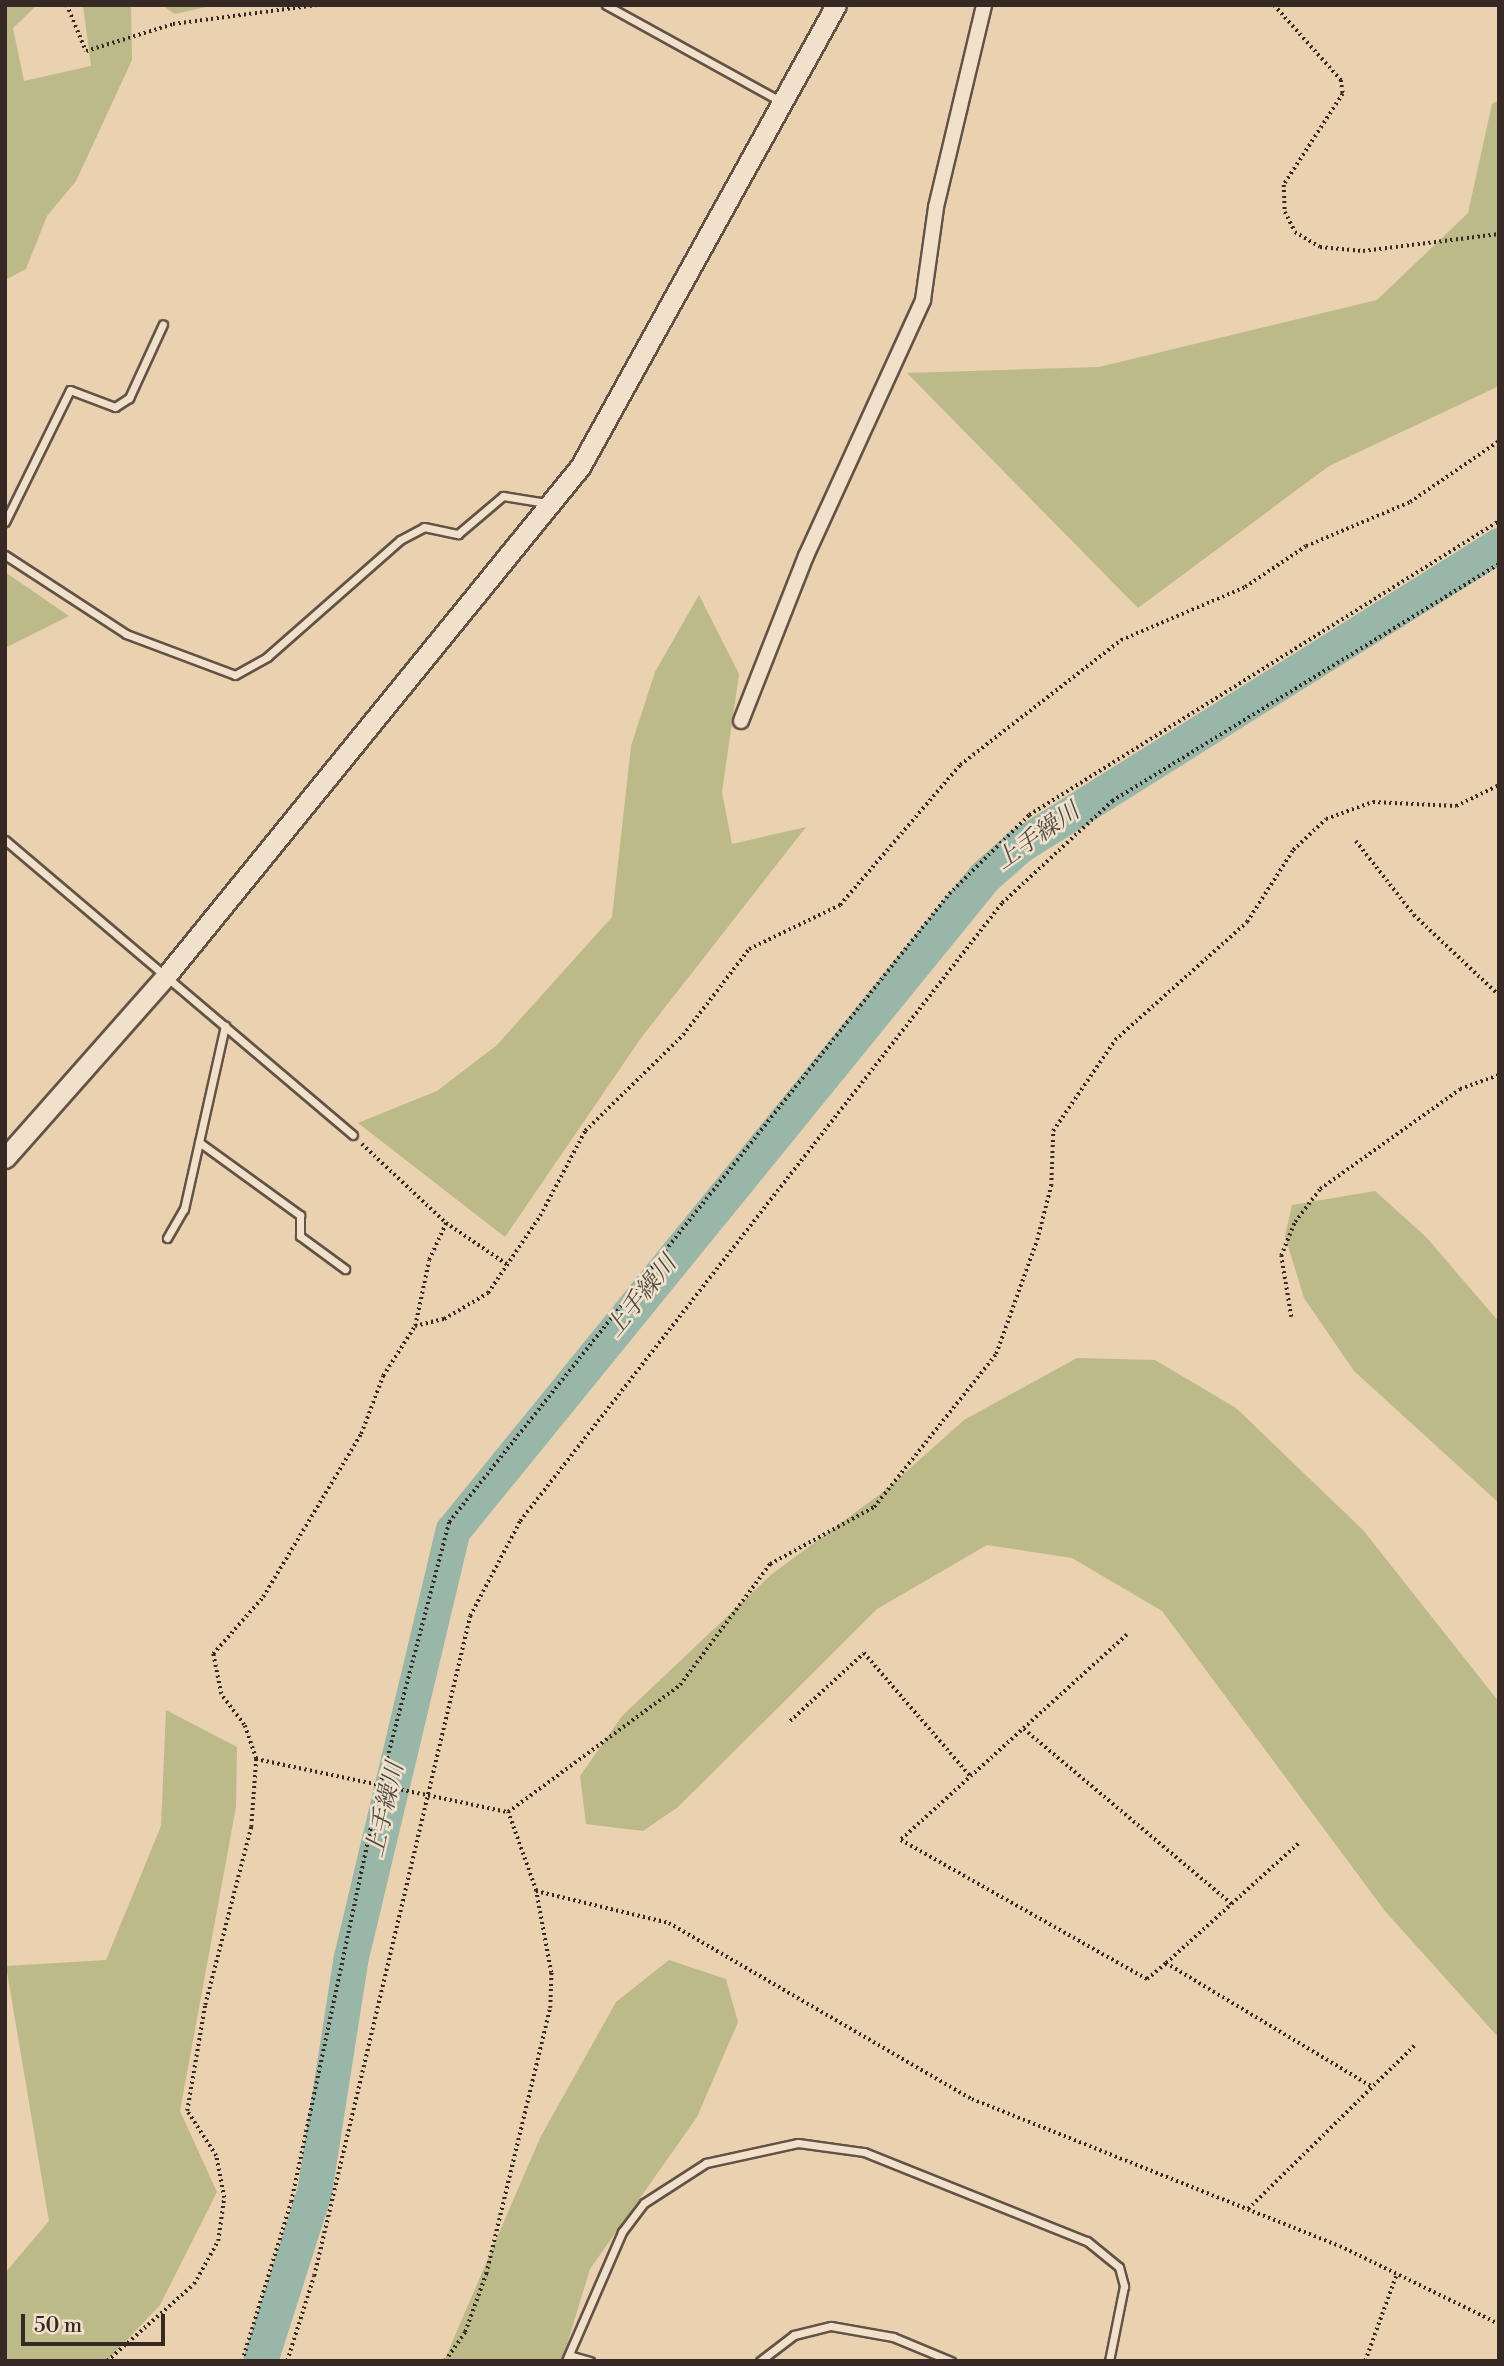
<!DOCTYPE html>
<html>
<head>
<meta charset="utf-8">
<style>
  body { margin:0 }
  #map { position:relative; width:1504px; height:2366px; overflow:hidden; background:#ead1af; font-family:"Libre Bodoni","Noto Serif JP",serif }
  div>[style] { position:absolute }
  .green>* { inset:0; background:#bbba88 }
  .river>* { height:35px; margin:-17.5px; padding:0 17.5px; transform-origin:17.5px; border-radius:17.5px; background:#98b7a8 }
  .path>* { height:3.5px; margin-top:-1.75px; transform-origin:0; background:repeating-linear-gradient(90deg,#362823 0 2px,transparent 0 5.5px) }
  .roads { filter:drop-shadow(2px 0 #635246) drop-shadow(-2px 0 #635246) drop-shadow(0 2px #635246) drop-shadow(0 -2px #635246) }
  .service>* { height:7px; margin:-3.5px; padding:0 3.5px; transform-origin:3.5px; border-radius:3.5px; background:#f1e1cb }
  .minor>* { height:14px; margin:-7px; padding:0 7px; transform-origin:7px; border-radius:7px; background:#f1e1cb }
  .tertiary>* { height:19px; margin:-9.5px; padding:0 9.5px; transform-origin:9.5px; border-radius:9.5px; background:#f1e1cb }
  span { translate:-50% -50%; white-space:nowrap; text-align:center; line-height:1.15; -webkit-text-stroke:5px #f1e1cb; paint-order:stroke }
  .water-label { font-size:24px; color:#4e4c44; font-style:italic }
  .frame { position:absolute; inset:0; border:7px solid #362823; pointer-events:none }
  .scale { position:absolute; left:21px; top:2314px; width:144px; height:32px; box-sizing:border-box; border:4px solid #362823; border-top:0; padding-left:9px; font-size:21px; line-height:24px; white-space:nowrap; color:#362823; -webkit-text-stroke:5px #f1e1cb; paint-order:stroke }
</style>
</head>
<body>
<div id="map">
  <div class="green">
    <i style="clip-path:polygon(5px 5px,37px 5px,13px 28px,24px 81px,91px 66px,83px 5px,131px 5px,132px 60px,76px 181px,47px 216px,26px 269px,5px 280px)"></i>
    <i style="clip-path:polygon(162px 5px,214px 5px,175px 14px)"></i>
    <i style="clip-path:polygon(1499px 100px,1499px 386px,1329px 466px,1138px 608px,907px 373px,1099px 367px,1377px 300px,1468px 213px,1492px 104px)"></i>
    <i style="clip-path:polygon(5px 572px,69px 616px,5px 648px)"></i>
    <i style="clip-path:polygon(699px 595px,739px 674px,722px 792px,732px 844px,806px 827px,641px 1038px,505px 1237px,358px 1123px,437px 1091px,497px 1045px,612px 917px,631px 746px,655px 672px)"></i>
    <i style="clip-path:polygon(1375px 1191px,1426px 1237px,1499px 1322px,1499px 1503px,1354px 1371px,1304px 1298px,1285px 1236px,1292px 1205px)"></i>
    <i style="clip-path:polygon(1077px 1358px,1155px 1360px,1236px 1408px,1363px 1530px,1499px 1702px,1499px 2038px,1385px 1911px,1162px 1611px,1072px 1558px,987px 1545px,877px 1609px,678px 1807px,643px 1831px,586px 1824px,580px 1776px,622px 1716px,772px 1574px,887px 1489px,964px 1420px)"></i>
    <i style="clip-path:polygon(166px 1710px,237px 1747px,236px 1807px,180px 2111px,217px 2192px,160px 2305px,107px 2361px,5px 2361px,5px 2273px,49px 2221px,6px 1966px,106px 1960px,161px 1826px)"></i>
    <i style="clip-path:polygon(669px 1960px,726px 1979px,738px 2022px,697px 2117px,590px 2269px,562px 2361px,444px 2361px,540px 2138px,616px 2002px)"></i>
  </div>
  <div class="river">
    <i style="left:260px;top:2361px;width:177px;rotate:-72.3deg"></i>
    <i style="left:314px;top:2192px;width:234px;rotate:-81.1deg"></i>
    <i style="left:350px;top:1961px;width:443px;rotate:-76.6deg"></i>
    <i style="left:453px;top:1530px;width:842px;rotate:-50.88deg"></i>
    <i style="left:984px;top:877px;width:47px;rotate:-41.5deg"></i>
    <i style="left:1019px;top:846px;width:567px;rotate:-32.09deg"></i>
  </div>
  <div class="path">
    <i style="left:67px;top:5px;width:50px;rotate:67.6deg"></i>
    <i style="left:86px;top:51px;width:91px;rotate:-17.2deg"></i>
    <i style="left:173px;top:24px;width:145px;rotate:-7.5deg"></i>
    <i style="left:1274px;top:5px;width:101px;rotate:48.2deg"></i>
    <i style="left:1341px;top:80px;width:14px;rotate:82deg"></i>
    <i style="left:1343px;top:94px;width:108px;rotate:123deg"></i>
    <i style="left:1284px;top:185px;width:27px;rotate:88deg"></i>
    <i style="left:1285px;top:212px;width:22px;rotate:63deg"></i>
    <i style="left:1295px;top:232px;width:29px;rotate:31deg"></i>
    <i style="left:1320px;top:247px;width:43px;rotate:5.3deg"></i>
    <i style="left:1363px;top:251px;width:137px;rotate:-7.1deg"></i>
    <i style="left:1356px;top:841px;width:94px;rotate:51.9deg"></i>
    <i style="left:1414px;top:915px;width:117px;rotate:43.3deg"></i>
    <i style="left:362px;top:1144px;width:115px;rotate:43.2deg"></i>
    <i style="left:446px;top:1223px;width:75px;rotate:34.1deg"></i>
    <i style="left:1291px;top:1317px;width:62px;rotate:-99.3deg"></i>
    <i style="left:1281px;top:1256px;width:37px;rotate:-68deg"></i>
    <i style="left:1295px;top:1222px;width:41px;rotate:-52.9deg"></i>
    <i style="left:1320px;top:1189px;width:172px;rotate:-35.5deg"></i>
    <i style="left:1460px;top:1089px;width:41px;rotate:-19.7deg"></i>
    <i style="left:415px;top:1326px;width:30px;rotate:-14deg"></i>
    <i style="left:444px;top:1319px;width:51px;rotate:-30.6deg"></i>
    <i style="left:488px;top:1293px;width:93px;rotate:-56deg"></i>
    <i style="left:540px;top:1216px;width:96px;rotate:-62.1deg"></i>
    <i style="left:585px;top:1131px;width:137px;rotate:-44.4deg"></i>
    <i style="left:683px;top:1035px;width:108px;rotate:-52.5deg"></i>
    <i style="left:749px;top:949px;width:101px;rotate:-25.8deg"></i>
    <i style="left:840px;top:905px;width:184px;rotate:-49.4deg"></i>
    <i style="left:960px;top:765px;width:204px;rotate:-37.8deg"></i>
    <i style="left:1121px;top:640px;width:135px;rotate:-23.1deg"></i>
    <i style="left:1245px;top:587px;width:73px;rotate:-33.9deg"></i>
    <i style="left:1306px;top:546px;width:113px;rotate:-22.9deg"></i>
    <i style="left:1410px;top:502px;width:108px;rotate:-34.4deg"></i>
    <i style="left:5px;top:1507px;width:1px;rotate:90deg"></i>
    <i style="left:1127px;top:1635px;width:305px;rotate:137.8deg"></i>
    <i style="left:901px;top:1840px;width:283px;rotate:29.5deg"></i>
    <i style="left:1147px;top:1979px;width:25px;rotate:-40deg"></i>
    <i style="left:1166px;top:1963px;width:240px;rotate:31deg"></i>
    <i style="left:790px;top:1721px;width:100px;rotate:-42.6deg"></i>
    <i style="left:864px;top:1653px;width:164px;rotate:49.2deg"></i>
    <i style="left:1024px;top:1729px;width:272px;rotate:40.1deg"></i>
    <i style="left:256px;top:1759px;width:258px;rotate:11.9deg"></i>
    <i style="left:508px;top:1812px;width:214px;rotate:-36.4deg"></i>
    <i style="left:680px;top:1685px;width:151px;rotate:-53.4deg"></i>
    <i style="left:770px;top:1564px;width:119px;rotate:-28.7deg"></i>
    <i style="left:874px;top:1507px;width:196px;rotate:-51.4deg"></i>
    <i style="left:996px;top:1354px;width:121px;rotate:-70.2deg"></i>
    <i style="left:1037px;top:1240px;width:56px;rotate:-75.5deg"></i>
    <i style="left:1051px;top:1186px;width:55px;rotate:-87.9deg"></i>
    <i style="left:1053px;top:1131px;width:110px;rotate:-55.7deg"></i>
    <i style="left:1115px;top:1040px;width:177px;rotate:-41.8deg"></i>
    <i style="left:1247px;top:922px;width:85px;rotate:-57.4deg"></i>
    <i style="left:1293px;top:850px;width:45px;rotate:-43.2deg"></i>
    <i style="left:1326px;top:819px;width:50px;rotate:-19.9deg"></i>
    <i style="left:1373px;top:802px;width:83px;rotate:2.8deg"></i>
    <i style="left:1456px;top:806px;width:48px;rotate:-26deg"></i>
    <i style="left:536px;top:1891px;width:137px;rotate:13.5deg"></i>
    <i style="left:669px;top:1923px;width:350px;rotate:30.2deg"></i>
    <i style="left:972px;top:2099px;width:396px;rotate:21.8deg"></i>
    <i style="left:1340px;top:2246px;width:177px;rotate:26.1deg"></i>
    <i style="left:1166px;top:1963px;width:179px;rotate:-42.1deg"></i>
    <i style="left:1248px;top:2209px;width:235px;rotate:-44.5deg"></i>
    <i style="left:107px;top:2361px;width:116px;rotate:-41.5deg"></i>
    <i style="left:194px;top:2284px;width:49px;rotate:-60.8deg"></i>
    <i style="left:218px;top:2241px;width:43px;rotate:-82.1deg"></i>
    <i style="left:224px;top:2198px;width:43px;rotate:-100.8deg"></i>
    <i style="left:216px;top:2156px;width:54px;rotate:-122.8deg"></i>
    <i style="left:187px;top:2111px;width:108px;rotate:-80.4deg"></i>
    <i style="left:205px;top:2005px;width:184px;rotate:-75.5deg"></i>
    <i style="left:251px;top:1827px;width:68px;rotate:-85.8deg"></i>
    <i style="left:256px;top:1759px;width:36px;rotate:-109deg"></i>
    <i style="left:244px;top:1725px;width:39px;rotate:-127deg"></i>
    <i style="left:221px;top:1694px;width:41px;rotate:-101.3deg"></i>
    <i style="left:213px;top:1654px;width:76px;rotate:-48.7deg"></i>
    <i style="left:263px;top:1597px;width:190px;rotate:-59deg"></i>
    <i style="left:361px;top:1434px;width:62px;rotate:-69.2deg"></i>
    <i style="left:383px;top:1376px;width:59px;rotate:-57.4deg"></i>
    <i style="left:415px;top:1326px;width:67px;rotate:-78deg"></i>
    <i style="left:429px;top:1260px;width:41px;rotate:-65.3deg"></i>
    <i style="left:242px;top:2361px;width:166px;rotate:-72.9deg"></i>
    <i style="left:291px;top:2202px;width:426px;rotate:-78deg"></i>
    <i style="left:380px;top:1785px;width:272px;rotate:-75.3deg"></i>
    <i style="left:449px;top:1522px;width:803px;rotate:-51.47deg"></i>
    <i style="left:949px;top:894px;width:112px;rotate:-44.6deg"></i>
    <i style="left:1029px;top:815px;width:554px;rotate:-32.03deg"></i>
    <i style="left:287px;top:2361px;width:89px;rotate:-72.4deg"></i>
    <i style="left:314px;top:2276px;width:678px;rotate:-76.7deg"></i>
    <i style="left:470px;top:1616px;width:107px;rotate:-62.2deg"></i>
    <i style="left:520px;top:1521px;width:784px;rotate:-52.05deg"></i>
    <i style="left:1002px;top:903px;width:150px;rotate:-42.8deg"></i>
    <i style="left:1112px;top:801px;width:454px;rotate:-31.5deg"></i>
    <i style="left:445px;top:2361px;width:35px;rotate:-55deg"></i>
    <i style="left:465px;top:2332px;width:62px;rotate:-70.1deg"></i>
    <i style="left:486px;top:2274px;width:274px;rotate:-76.5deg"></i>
    <i style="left:550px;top:2008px;width:35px;rotate:-88deg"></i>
    <i style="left:551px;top:1973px;width:83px;rotate:-100.4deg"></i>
    <i style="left:536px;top:1891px;width:84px;rotate:-109.5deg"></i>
    <i style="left:1365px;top:2361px;width:90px;rotate:-70deg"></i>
  </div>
  <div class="roads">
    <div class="service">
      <i style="left:606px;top:5px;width:196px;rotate:28.9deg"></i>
      <i style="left:5px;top:522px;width:147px;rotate:-63.8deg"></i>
      <i style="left:70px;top:390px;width:48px;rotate:20.7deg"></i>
      <i style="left:115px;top:407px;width:17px;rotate:-33deg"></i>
      <i style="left:129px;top:398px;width:81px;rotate:-65.3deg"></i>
      <i style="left:5px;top:555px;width:145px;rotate:33.1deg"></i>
      <i style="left:126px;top:634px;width:116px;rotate:20.6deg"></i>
      <i style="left:235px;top:675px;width:37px;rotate:-29deg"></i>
      <i style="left:267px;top:657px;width:177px;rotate:-41.3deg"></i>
      <i style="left:400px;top:540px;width:27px;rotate:-28deg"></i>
      <i style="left:424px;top:527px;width:35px;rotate:12deg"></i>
      <i style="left:458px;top:534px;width:59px;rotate:-40.2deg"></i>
      <i style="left:503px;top:496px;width:44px;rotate:9.2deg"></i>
      <i style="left:5px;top:840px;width:456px;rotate:40.3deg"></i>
      <i style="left:199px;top:1142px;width:125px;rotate:35.9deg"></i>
      <i style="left:300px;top:1215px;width:21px;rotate:90deg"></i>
      <i style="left:300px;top:1236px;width:56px;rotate:36.3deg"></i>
      <i style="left:167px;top:1238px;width:34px;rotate:-60deg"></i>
      <i style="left:184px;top:1209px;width:188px;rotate:-77.4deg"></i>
      <i style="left:569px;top:2355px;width:22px;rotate:16deg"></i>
      <i style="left:566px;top:2361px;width:141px;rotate:-66.5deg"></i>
      <i style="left:622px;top:2232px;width:36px;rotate:-53deg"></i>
      <i style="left:644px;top:2203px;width:74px;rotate:-32.8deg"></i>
      <i style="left:706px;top:2163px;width:94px;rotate:-12.3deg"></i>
      <i style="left:798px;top:2143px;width:67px;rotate:7.8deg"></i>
      <i style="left:864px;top:2152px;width:240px;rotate:21.8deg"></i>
      <i style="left:1087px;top:2241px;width:41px;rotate:39.1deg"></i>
      <i style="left:1119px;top:2267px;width:20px;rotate:75deg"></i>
      <i style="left:1124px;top:2286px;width:76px;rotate:101.3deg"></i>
      <i style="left:760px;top:2361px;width:43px;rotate:-37.4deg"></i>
      <i style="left:794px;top:2335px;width:38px;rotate:-14deg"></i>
      <i style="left:831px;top:2326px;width:63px;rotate:10.1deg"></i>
      <i style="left:893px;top:2337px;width:63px;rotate:22.5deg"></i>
    </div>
    <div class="minor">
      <i style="left:741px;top:721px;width:177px;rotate:-68.5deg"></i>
      <i style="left:806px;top:556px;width:281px;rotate:-65.4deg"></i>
      <i style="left:923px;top:300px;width:94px;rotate:-82deg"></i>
      <i style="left:936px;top:207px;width:208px;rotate:-76.6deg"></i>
    </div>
    <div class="tertiary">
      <i style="left:5px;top:1158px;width:243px;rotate:-48.5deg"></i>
      <i style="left:166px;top:976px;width:656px;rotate:-50.88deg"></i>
      <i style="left:580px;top:467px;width:528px;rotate:-61.01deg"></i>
    </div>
  </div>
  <div class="water-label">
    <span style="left:1038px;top:837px;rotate:-35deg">上手繰川</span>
    <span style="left:642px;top:1297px;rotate:-51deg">上手繰川</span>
    <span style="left:386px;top:1810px;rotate:-77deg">上手繰川</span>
  </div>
  <div class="frame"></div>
  <div class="scale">50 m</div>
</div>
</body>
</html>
